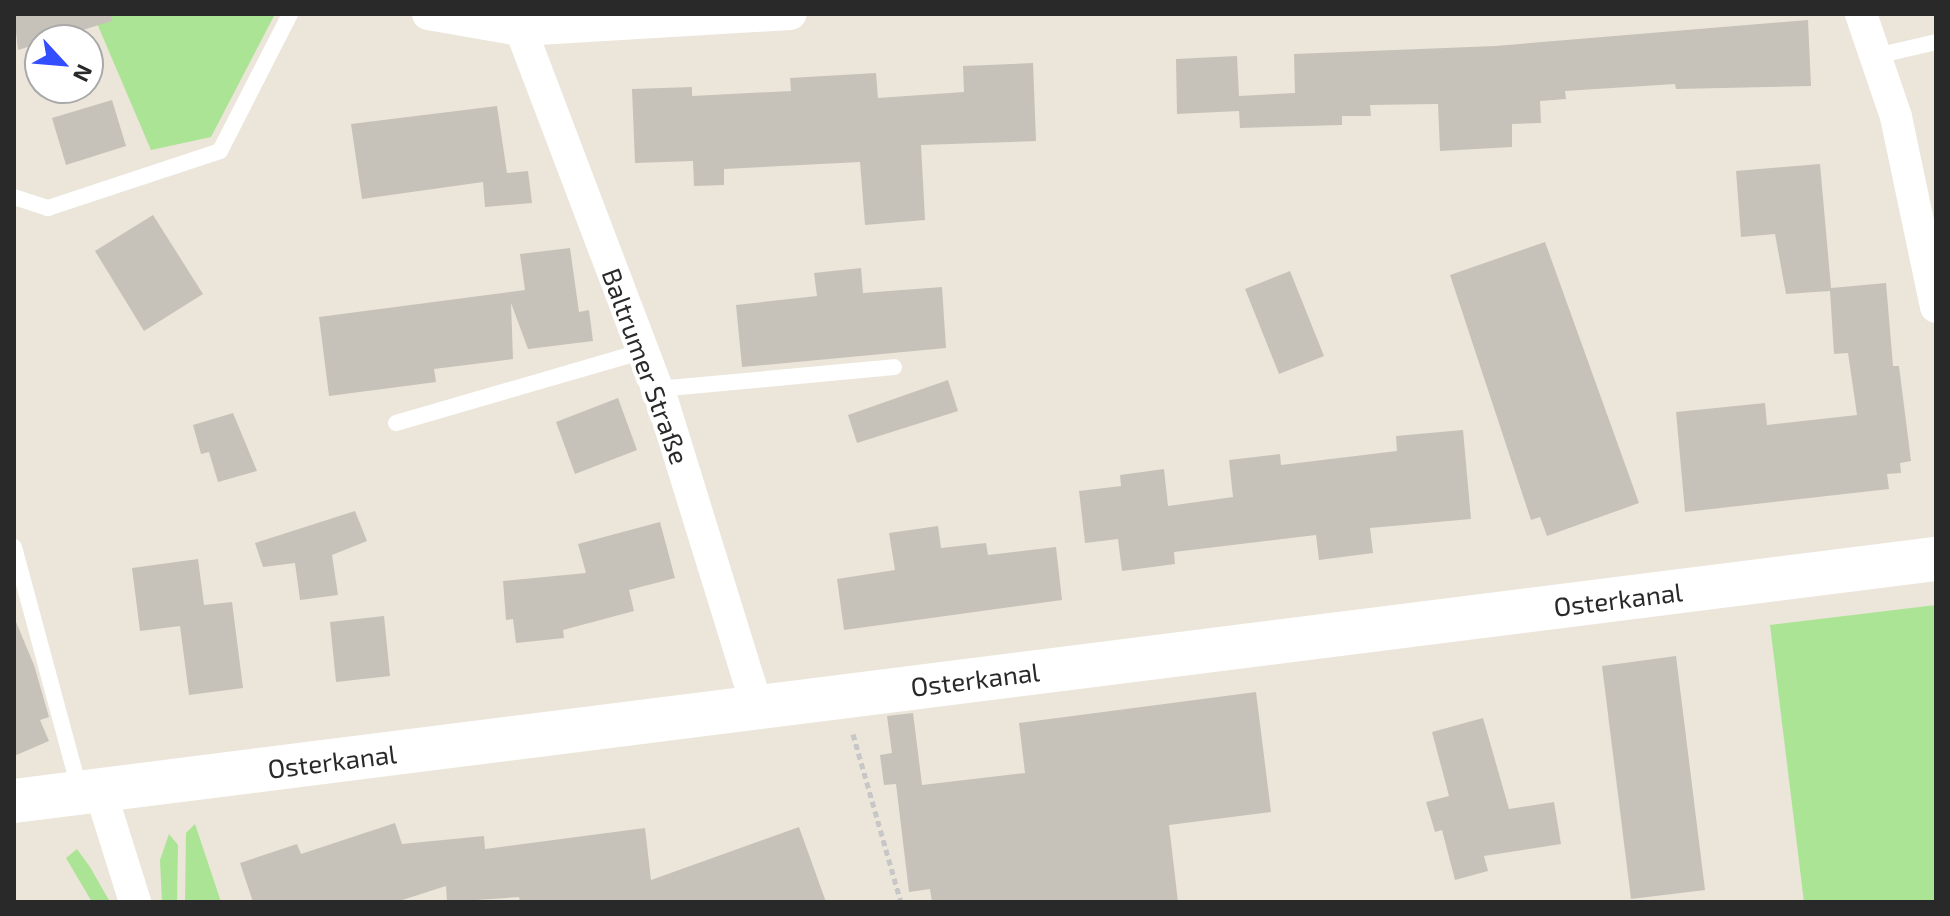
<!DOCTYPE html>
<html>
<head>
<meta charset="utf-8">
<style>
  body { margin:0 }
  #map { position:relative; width:1950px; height:916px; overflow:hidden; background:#ece5da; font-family:"Exo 2",sans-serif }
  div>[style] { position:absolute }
  .green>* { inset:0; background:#abe494 }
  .building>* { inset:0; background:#c7c2b9 }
  .path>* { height:5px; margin-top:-2.5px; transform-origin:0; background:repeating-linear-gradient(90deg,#c7c7c7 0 6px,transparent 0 10px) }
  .lane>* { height:16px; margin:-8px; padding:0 8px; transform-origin:8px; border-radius:8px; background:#fff }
  .street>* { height:32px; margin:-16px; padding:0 16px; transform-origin:16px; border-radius:16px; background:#fff }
  .secondary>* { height:44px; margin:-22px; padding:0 22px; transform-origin:22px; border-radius:22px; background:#fff }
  span { translate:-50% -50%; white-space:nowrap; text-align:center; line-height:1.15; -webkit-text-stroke:8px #fff; paint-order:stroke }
  .street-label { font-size:26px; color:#292929 }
  .frame { position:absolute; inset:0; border:16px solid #292929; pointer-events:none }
  .north { position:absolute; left:24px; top:24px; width:80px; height:80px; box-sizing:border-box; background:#fff; border:2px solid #a9a9a9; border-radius:50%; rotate:116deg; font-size:22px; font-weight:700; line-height:32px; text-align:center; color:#292929 }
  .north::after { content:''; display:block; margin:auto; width:28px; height:36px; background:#334eff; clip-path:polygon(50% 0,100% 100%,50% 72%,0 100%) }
</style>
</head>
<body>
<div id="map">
  <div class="green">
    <i style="clip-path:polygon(93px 14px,275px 14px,211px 137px,151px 150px)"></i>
    <i style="clip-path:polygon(1936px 605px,1936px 902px,1804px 902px,1770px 625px)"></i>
    <i style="clip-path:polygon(195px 824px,221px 902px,185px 902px,186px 833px)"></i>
    <i style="clip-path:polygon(169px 834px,178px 845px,177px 902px,162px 902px,160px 860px)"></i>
    <i style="clip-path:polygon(77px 849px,90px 867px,110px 902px,92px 902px,66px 858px)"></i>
  </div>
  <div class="building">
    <i style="clip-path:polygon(14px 14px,111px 14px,112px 21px,18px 50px)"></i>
    <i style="clip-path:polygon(1808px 20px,1811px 86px,1676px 89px,1675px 84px,1565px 91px,1566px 99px,1540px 101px,1541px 123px,1512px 124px,1512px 147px,1440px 151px,1438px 104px,1370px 105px,1371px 116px,1342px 116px,1342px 125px,1240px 128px,1239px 111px,1177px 114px,1176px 59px,1237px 56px,1239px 96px,1295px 93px,1294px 54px,1495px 46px)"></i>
    <i style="clip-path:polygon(1033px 63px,1036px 141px,921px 145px,925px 220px,865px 225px,860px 162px,724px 169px,724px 185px,694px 186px,693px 161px,635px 163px,632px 89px,692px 87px,692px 96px,791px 91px,790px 78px,876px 73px,878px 98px,964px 92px,963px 66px)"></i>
    <i style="clip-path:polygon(112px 100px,126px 146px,66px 165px,52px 118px)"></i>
    <i style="clip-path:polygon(497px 106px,507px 173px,528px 171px,532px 203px,485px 207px,483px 182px,362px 199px,351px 124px)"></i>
    <i style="clip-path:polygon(1820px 164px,1831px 288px,1886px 283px,1893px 366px,1899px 366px,1911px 461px,1900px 463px,1901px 473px,1887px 474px,1889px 489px,1685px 512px,1676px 412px,1765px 403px,1767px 425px,1857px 415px,1848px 353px,1834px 354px,1830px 291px,1786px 294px,1775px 234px,1741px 237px,1736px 171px)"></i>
    <i style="clip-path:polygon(153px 215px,203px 294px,144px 331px,95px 251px)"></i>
    <i style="clip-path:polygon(1545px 242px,1639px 503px,1547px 536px,1540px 517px,1531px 520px,1450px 275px)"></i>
    <i style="clip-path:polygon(570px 248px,579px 312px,589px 310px,593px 341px,528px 349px,511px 303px,513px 359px,434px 369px,436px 382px,329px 396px,319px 317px,525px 290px,520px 254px)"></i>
    <i style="clip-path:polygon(861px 268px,863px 293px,942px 287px,946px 348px,742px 367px,736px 305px,817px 296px,814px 273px)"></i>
    <i style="clip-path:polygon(1290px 271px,1324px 356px,1279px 374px,1245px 289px)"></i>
    <i style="clip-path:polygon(948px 380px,958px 411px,857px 443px,848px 415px)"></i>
    <i style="clip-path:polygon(618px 398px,637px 450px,575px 474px,556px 422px)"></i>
    <i style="clip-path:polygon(233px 413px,257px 471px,218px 482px,209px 452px,201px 454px,193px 425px)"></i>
    <i style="clip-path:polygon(1463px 430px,1471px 519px,1370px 528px,1373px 553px,1319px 560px,1316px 535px,1174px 552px,1175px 564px,1122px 571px,1118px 539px,1085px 543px,1079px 491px,1121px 486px,1120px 475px,1164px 469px,1168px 506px,1233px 497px,1229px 460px,1280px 454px,1281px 465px,1397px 451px,1396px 436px)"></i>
    <i style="clip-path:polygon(355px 511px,367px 541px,332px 555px,338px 595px,300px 600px,295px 563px,263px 567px,255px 543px)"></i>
    <i style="clip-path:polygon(660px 522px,675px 578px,629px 590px,634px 611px,563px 630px,564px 638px,516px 643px,513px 619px,506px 620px,503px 581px,586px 573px,578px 544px)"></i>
    <i style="clip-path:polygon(938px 526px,941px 548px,986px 543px,988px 555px,1056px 547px,1062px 600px,844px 630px,837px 579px,895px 570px,889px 533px)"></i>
    <i style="clip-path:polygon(198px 559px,204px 605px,232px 602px,243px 688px,189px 695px,180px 626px,140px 631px,132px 568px)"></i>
    <i style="clip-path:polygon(384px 616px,390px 676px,336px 682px,330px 622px)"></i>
    <i style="clip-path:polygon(14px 617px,34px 665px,49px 717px,40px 720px,49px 741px,14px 756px)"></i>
    <i style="clip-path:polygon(1676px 656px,1705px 890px,1631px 899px,1602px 666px)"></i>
    <i style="clip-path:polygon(1256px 692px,1271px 812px,1169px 825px,1178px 902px,932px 902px,930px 889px,909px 892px,896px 784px,884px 785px,880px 755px,892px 753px,887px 716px,913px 713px,922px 785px,1025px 773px,1019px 723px)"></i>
    <i style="clip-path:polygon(1483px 718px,1509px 809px,1554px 802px,1561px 844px,1484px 856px,1488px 871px,1455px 880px,1442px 830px,1435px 832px,1426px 802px,1449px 796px,1432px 732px)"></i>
    <i style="clip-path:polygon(395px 823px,402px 844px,484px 836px,485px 849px,645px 828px,651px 880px,799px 827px,826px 902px,520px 902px,519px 897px,447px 902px,446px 886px,396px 902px,253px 902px,240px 863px,297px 844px,301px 854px)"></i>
  </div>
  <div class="path">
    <i style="left:853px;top:734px;width:175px;rotate:74.1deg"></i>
  </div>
  <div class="lane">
    <i style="left:1876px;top:56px;width:62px;rotate:-13.1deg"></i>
    <i style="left:14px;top:197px;width:36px;rotate:18deg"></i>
    <i style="left:48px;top:208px;width:181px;rotate:-18.3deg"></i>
    <i style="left:220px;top:151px;width:154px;rotate:-62.9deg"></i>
    <i style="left:658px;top:389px;width:237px;rotate:-5.3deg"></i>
    <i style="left:396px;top:423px;width:258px;rotate:-16.2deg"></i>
    <i style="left:14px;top:547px;width:253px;rotate:74.9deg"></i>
  </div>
  <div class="street">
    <i style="left:428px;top:14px;width:94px;rotate:9.8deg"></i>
    <i style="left:521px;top:30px;width:270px;rotate:-3.4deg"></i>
    <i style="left:1861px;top:14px;width:109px;rotate:71.2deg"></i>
    <i style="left:1896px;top:117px;width:194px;rotate:78.1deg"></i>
    <i style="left:521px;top:30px;width:399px;rotate:69.2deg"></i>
    <i style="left:663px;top:403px;width:317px;rotate:72.8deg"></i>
    <i style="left:100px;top:790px;width:117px;rotate:72.6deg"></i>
  </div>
  <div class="secondary">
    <i style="left:14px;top:801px;width:1937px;rotate:-7.18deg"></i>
  </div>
  <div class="street-label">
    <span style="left:646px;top:366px;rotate:70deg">Baltrumer Straße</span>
    <span style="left:1618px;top:599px;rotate:-7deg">Osterkanal</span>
    <span style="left:975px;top:679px;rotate:-7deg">Osterkanal</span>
    <span style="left:332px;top:761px;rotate:-7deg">Osterkanal</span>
  </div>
  <div class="frame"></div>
  <div class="north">N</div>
</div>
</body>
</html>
